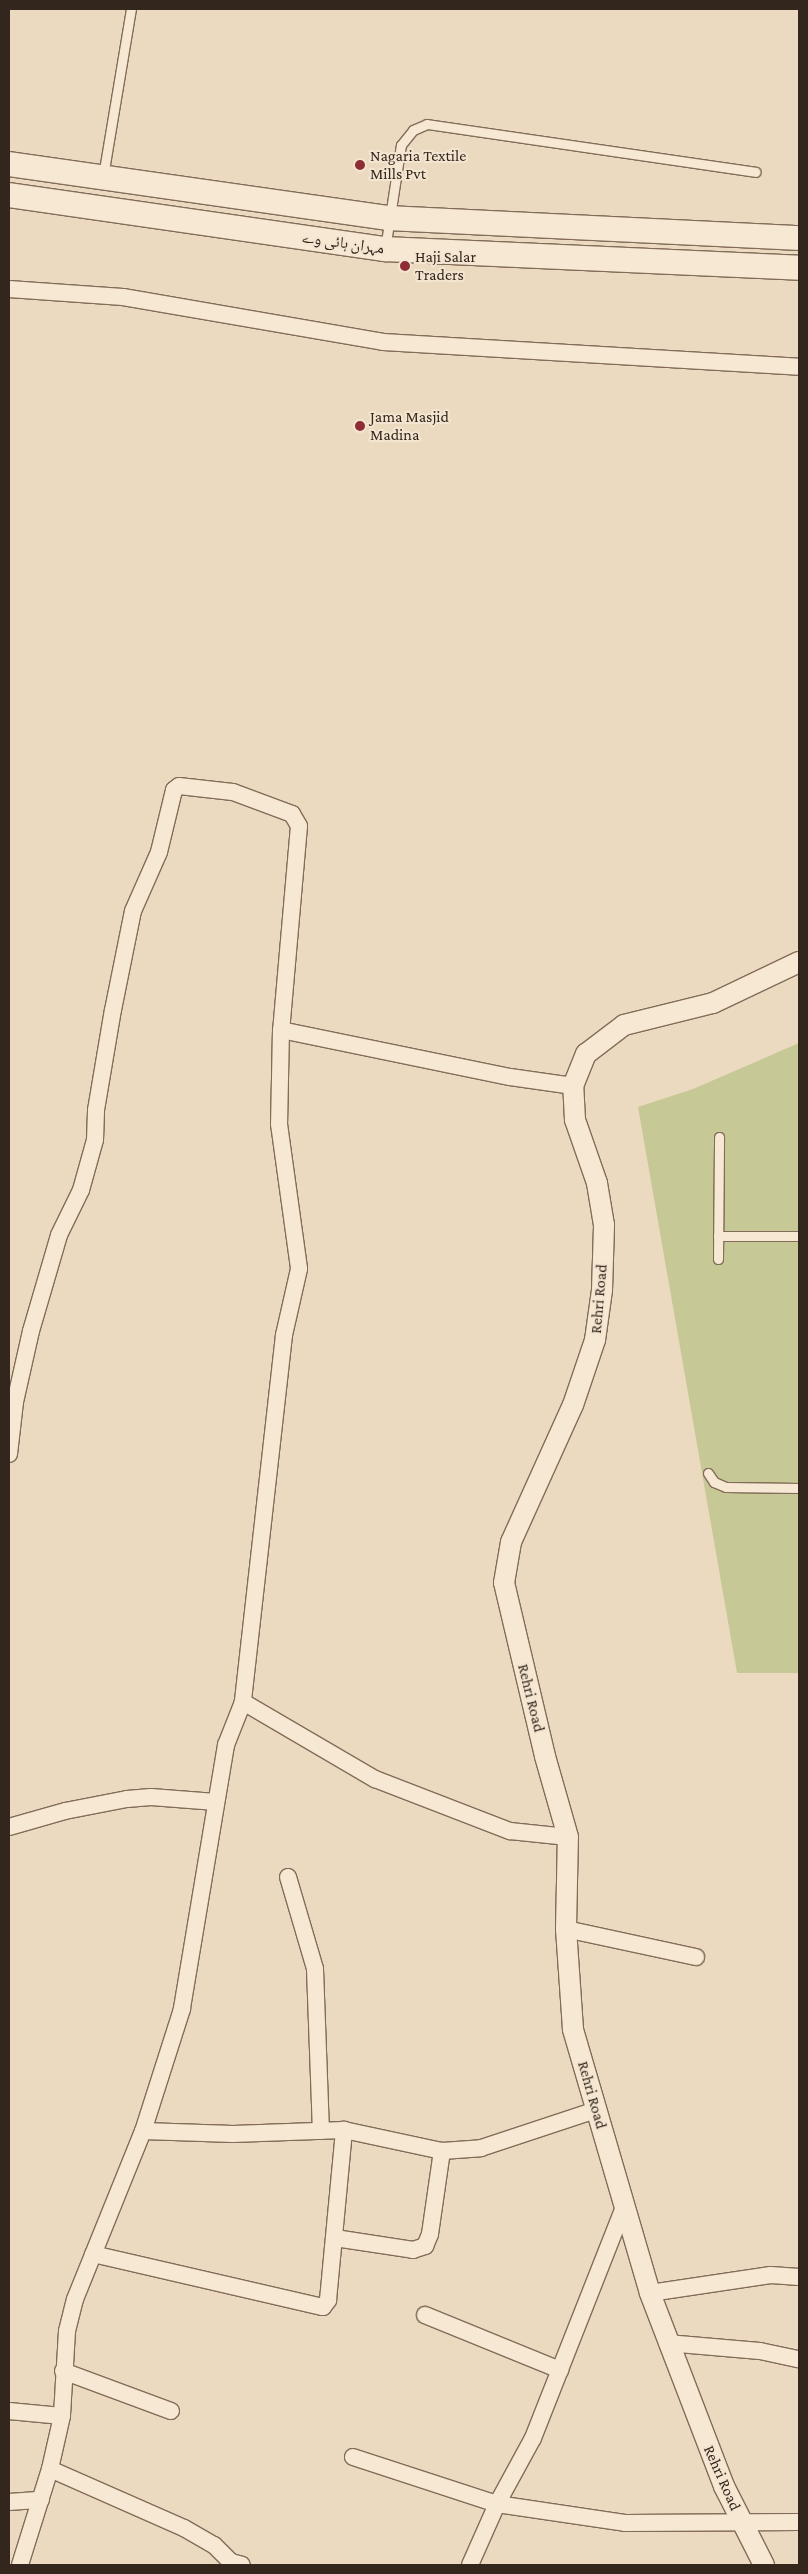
<!DOCTYPE html>
<html>
<head>
<meta charset="utf-8">
<style>
  body { margin:0 }
  #map { position:relative; width:808px; height:2574px; overflow:hidden; background:#ebdac0; font-family:"Crimson Pro","Noto Naskh Arabic",serif }
  div>[style] { position:absolute }
  .green>* { inset:0; background:#c6c895 }
  .roads { filter:drop-shadow(1px 0 #836c59) drop-shadow(-1px 0 #836c59) drop-shadow(0 1px #836c59) drop-shadow(0 -1px #836c59) }
  .service>* { height:9px; margin:-4.5px; padding:0 4.5px; transform-origin:4.5px; border-radius:4.5px; background:#f6e8d3 }
  .minor>* { height:16px; margin:-8px; padding:0 8px; transform-origin:8px; border-radius:8px; background:#f6e8d3 }
  .tertiary>* { height:20px; margin:-10px; padding:0 10px; transform-origin:10px; border-radius:10px; background:#f6e8d3 }
  .secondary>* { height:24px; margin:-12px; padding:0 12px; transform-origin:12px; border-radius:12px; background:#f6e8d3 }
  .dots>* { width:14px; height:14px; translate:-50% -50%; box-sizing:border-box; border:2px solid #f3e5cf; border-radius:50% }
  span { translate:-50% -50%; white-space:nowrap; text-align:center; line-height:1.15; -webkit-text-stroke:4px #f3e5cf; paint-order:stroke }
  .poi-label { font-size:16px; color:#33261d }
  .left { translate:0 -50%; text-align:left }
  .street-label { font-size:16px; color:#33261d }
  .frame { position:absolute; inset:0; border:10px solid #33261d; pointer-events:none }
</style>
</head>
<body>
<div id="map">
  <div class="green">
    <i style="clip-path:polygon(799px 1043px,799px 1673px,737px 1673px,638px 1107px,693px 1089px)"></i>
  </div>
  <div class="roads">
    <div class="service">
      <i style="left:103px;top:176px;width:169px;rotate:-80.5deg"></i>
      <i style="left:385px;top:249px;width:105px;rotate:-81.3deg"></i>
      <i style="left:401px;top:145px;width:19px;rotate:-51deg"></i>
      <i style="left:413px;top:130px;width:15px;rotate:-23deg"></i>
      <i style="left:427px;top:124px;width:332px;rotate:8.3deg"></i>
      <i style="left:718px;top:1236px;width:81px"></i>
      <i style="left:718px;top:1259px;width:122px;rotate:-89.5deg"></i>
      <i style="left:708px;top:1473px;width:11px;rotate:56deg"></i>
      <i style="left:714px;top:1482px;width:13px;rotate:23deg"></i>
      <i style="left:726px;top:1487px;width:73px;rotate:0.8deg"></i>
    </div>
    <div class="minor">
      <i style="left:9px;top:289px;width:114px;rotate:4deg"></i>
      <i style="left:123px;top:297px;width:264px;rotate:9.8deg"></i>
      <i style="left:383px;top:342px;width:417px;rotate:3.4deg"></i>
      <i style="left:281px;top:1030px;width:234px;rotate:11.6deg"></i>
      <i style="left:510px;top:1077px;width:64px;rotate:8.1deg"></i>
      <i style="left:9px;top:1454px;width:52px;rotate:-83.4deg"></i>
      <i style="left:15px;top:1402px;width:73px;rotate:-77.3deg"></i>
      <i style="left:31px;top:1331px;width:100px;rotate:-73.7deg"></i>
      <i style="left:59px;top:1235px;width:50px;rotate:-63.9deg"></i>
      <i style="left:81px;top:1190px;width:52px;rotate:-74.4deg"></i>
      <i style="left:95px;top:1140px;width:30px;rotate:-88deg"></i>
      <i style="left:96px;top:1110px;width:101px;rotate:-80.4deg"></i>
      <i style="left:113px;top:1010px;width:101px;rotate:-78.6deg"></i>
      <i style="left:133px;top:911px;width:64px;rotate:-66.2deg"></i>
      <i style="left:159px;top:852px;width:64px;rotate:-76.4deg"></i>
      <i style="left:174px;top:790px;width:6px;rotate:-39deg"></i>
      <i style="left:179px;top:786px;width:54px;rotate:6.3deg"></i>
      <i style="left:233px;top:792px;width:63px;rotate:20.4deg"></i>
      <i style="left:292px;top:814px;width:14px;rotate:60deg"></i>
      <i style="left:299px;top:826px;width:205px;rotate:95deg"></i>
      <i style="left:281px;top:1030px;width:94px;rotate:91.2deg"></i>
      <i style="left:279px;top:1124px;width:146px;rotate:82.1deg"></i>
      <i style="left:299px;top:1269px;width:68px;rotate:102.8deg"></i>
      <i style="left:284px;top:1335px;width:369px;rotate:96.4deg"></i>
      <i style="left:243px;top:1702px;width:46px;rotate:111.6deg"></i>
      <i style="left:226px;top:1745px;width:268px;rotate:99.5deg"></i>
      <i style="left:182px;top:2009px;width:128px;rotate:107.7deg"></i>
      <i style="left:143px;top:2131px;width:181px;rotate:112deg"></i>
      <i style="left:75px;top:2299px;width:33px;rotate:104deg"></i>
      <i style="left:67px;top:2331px;width:85px;rotate:93.4deg"></i>
      <i style="left:62px;top:2416px;width:54px;rotate:102.8deg"></i>
      <i style="left:50px;top:2469px;width:101px;rotate:107.4deg"></i>
      <i style="left:243px;top:1702px;width:153px;rotate:30.3deg"></i>
      <i style="left:375px;top:1779px;width:145px;rotate:21.1deg"></i>
      <i style="left:510px;top:1831px;width:58px;rotate:5.9deg"></i>
      <i style="left:9px;top:1827px;width:58px;rotate:-15.9deg"></i>
      <i style="left:65px;top:1811px;width:63px;rotate:-11deg"></i>
      <i style="left:127px;top:1799px;width:24px;rotate:-5deg"></i>
      <i style="left:151px;top:1797px;width:65px;rotate:4.4deg"></i>
      <i style="left:288px;top:1877px;width:96px;rotate:73.6deg"></i>
      <i style="left:315px;top:1969px;width:162px;rotate:87.9deg"></i>
      <i style="left:566px;top:1929px;width:133px;rotate:12.2deg"></i>
      <i style="left:143px;top:2131px;width:90px;rotate:1.9deg"></i>
      <i style="left:233px;top:2134px;width:111px;rotate:-2.1deg"></i>
      <i style="left:344px;top:2130px;width:100px;rotate:12.1deg"></i>
      <i style="left:442px;top:2151px;width:39px;rotate:-4deg"></i>
      <i style="left:481px;top:2148px;width:121px;rotate:-18.3deg"></i>
      <i style="left:335px;top:2238px;width:79px;rotate:8.7deg"></i>
      <i style="left:413px;top:2250px;width:13px;rotate:-18deg"></i>
      <i style="left:425px;top:2246px;width:13px;rotate:-67deg"></i>
      <i style="left:430px;top:2234px;width:84px;rotate:-81.8deg"></i>
      <i style="left:93px;top:2254px;width:236px;rotate:13deg"></i>
      <i style="left:323px;top:2307px;width:9px;rotate:-54deg"></i>
      <i style="left:328px;top:2300px;width:171px;rotate:-84.6deg"></i>
      <i style="left:650px;top:2293px;width:122px;rotate:-8.5deg"></i>
      <i style="left:771px;top:2275px;width:28px;rotate:4deg"></i>
      <i style="left:425px;top:2315px;width:146px;rotate:22.2deg"></i>
      <i style="left:667px;top:2343px;width:93px;rotate:4.9deg"></i>
      <i style="left:760px;top:2351px;width:40px;rotate:12deg"></i>
      <i style="left:63px;top:2371px;width:115px;rotate:20.3deg"></i>
      <i style="left:9px;top:2411px;width:53px;rotate:5.4deg"></i>
      <i style="left:353px;top:2457px;width:151px;rotate:18.1deg"></i>
      <i style="left:497px;top:2504px;width:129px;rotate:8.4deg"></i>
      <i style="left:625px;top:2523px;width:174px;rotate:-0.3deg"></i>
      <i style="left:50px;top:2469px;width:146px;rotate:23.8deg"></i>
      <i style="left:184px;top:2528px;width:34px;rotate:30deg"></i>
      <i style="left:214px;top:2545px;width:24px;rotate:45deg"></i>
      <i style="left:231px;top:2562px;width:11px;rotate:15deg"></i>
      <i style="left:9px;top:2502px;width:32px;rotate:-4deg"></i>
      <i style="left:470px;top:2565px;width:67px;rotate:-66.1deg"></i>
      <i style="left:497px;top:2504px;width:75px;rotate:-61.4deg"></i>
      <i style="left:533px;top:2438px;width:248px;rotate:-68.5deg"></i>
    </div>
    <div class="tertiary">
      <i style="left:764px;top:2565px;width:89px;rotate:-116.9deg"></i>
      <i style="left:724px;top:2486px;width:207px;rotate:-111deg"></i>
      <i style="left:650px;top:2293px;width:275px;rotate:-106.3deg"></i>
      <i style="left:573px;top:2029px;width:100px;rotate:-94deg"></i>
      <i style="left:566px;top:1929px;width:92px;rotate:-88.8deg"></i>
      <i style="left:568px;top:1837px;width:84px;rotate:-105.9deg"></i>
      <i style="left:545px;top:1756px;width:178px;rotate:-103.3deg"></i>
      <i style="left:504px;top:1583px;width:42px;rotate:-80.3deg"></i>
      <i style="left:511px;top:1542px;width:150px;rotate:-65.7deg"></i>
      <i style="left:573px;top:1405px;width:69px;rotate:-71.3deg"></i>
      <i style="left:595px;top:1340px;width:50px;rotate:-82deg"></i>
      <i style="left:602px;top:1290px;width:65px;rotate:-88.2deg"></i>
      <i style="left:604px;top:1225px;width:43px;rotate:-99.5deg"></i>
      <i style="left:597px;top:1183px;width:67px;rotate:-109.2deg"></i>
      <i style="left:575px;top:1120px;width:34px;rotate:-93deg"></i>
      <i style="left:573px;top:1086px;width:35px;rotate:-68deg"></i>
      <i style="left:586px;top:1054px;width:48px;rotate:-37.3deg"></i>
      <i style="left:624px;top:1025px;width:92px;rotate:-13.9deg"></i>
      <i style="left:713px;top:1003px;width:95px;rotate:-25.5deg"></i>
    </div>
    <div class="secondary">
      <i style="left:9px;top:164px;width:384px;rotate:8.1deg"></i>
      <i style="left:389px;top:218px;width:410px;rotate:2.8deg"></i>
      <i style="left:9px;top:195px;width:380px;rotate:8.2deg"></i>
      <i style="left:385px;top:249px;width:414px;rotate:2.6deg"></i>
    </div>
  </div>
  <div class="dots">
    <i style="left:360px;top:165px;background:#8e2d36"></i>
    <i style="left:405px;top:266px;background:#8e2d36"></i>
    <i style="left:360px;top:426px;background:#8e2d36"></i>
  </div>
  <div class="poi-label">
    <span class="left" style="left:370px;top:165px">Nagaria Textile<br>Mills Pvt</span>
    <span class="left" style="left:415px;top:266px">Haji Salar<br>Traders</span>
    <span class="left" style="left:370px;top:426px">Jama Masjid<br>Madina</span>
  </div>
  <div class="street-label">
    <span style="left:343px;top:243px;rotate:8deg">مہران ہائی وے</span>
    <span style="left:599px;top:1299px;rotate:-85deg">Rehri Road</span>
    <span style="left:531px;top:1698px;rotate:76deg">Rehri Road</span>
    <span style="left:592px;top:2095px;rotate:74deg">Rehri Road</span>
    <span style="left:722px;top:2478px;rotate:66deg">Rehri Road</span>
  </div>
  <div class="frame"></div>
</div>
</body>
</html>
